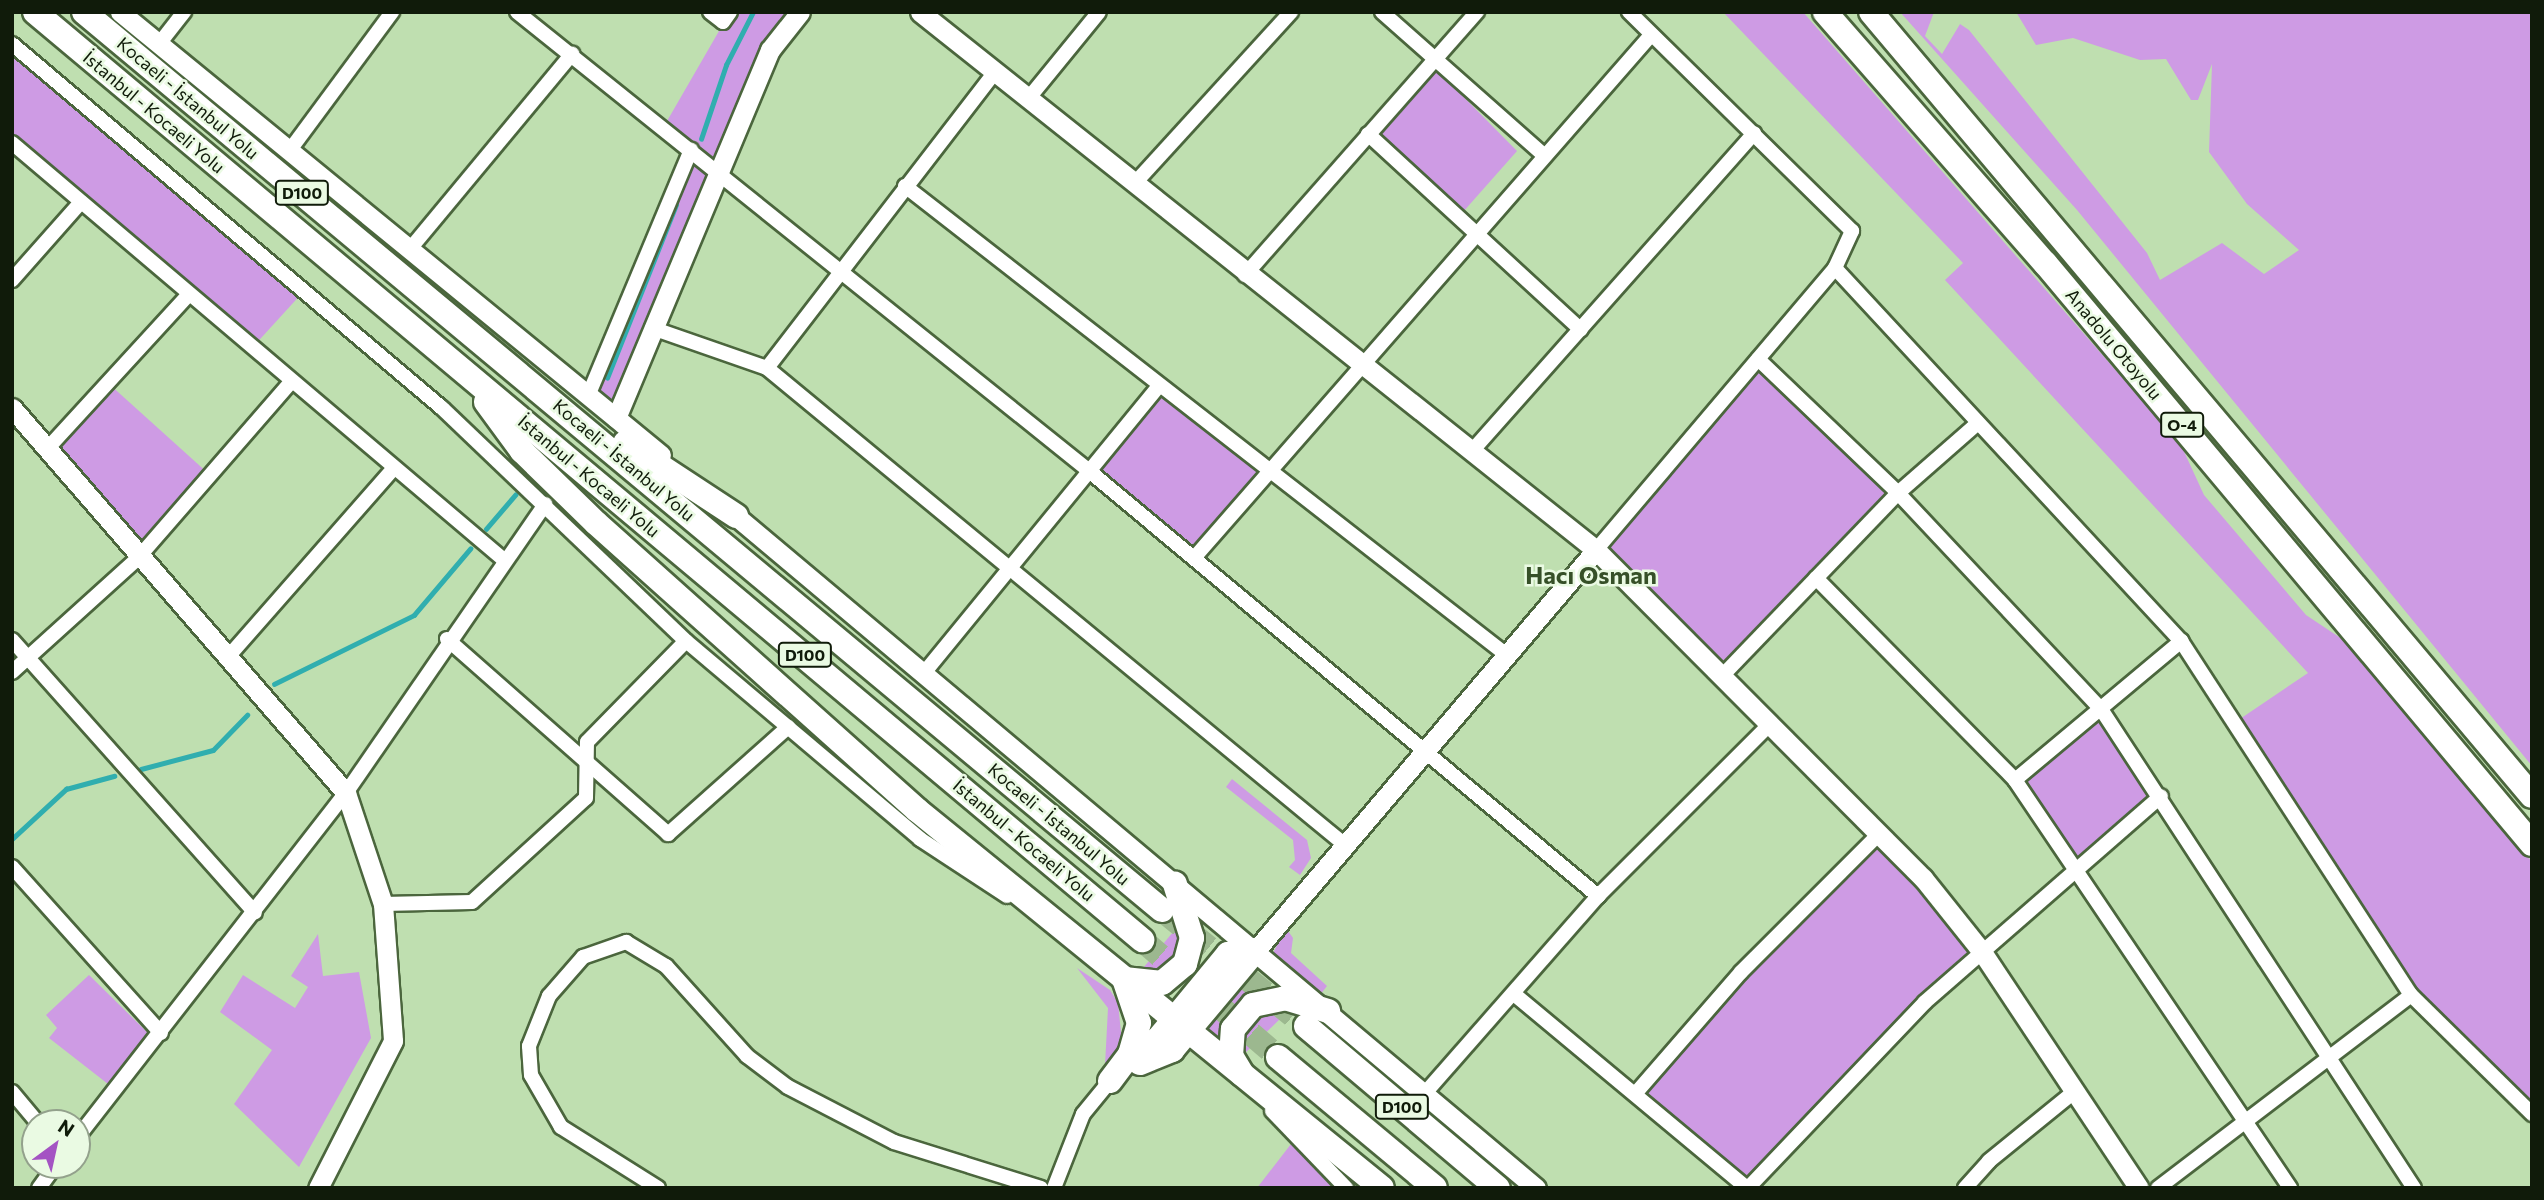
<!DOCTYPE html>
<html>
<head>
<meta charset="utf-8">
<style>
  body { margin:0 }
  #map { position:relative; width:2544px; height:1200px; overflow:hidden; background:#bfdfb0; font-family:Commissioner,sans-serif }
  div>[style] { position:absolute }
  .green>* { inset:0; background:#ce9be4 }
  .stream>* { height:4.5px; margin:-2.25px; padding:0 2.25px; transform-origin:2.25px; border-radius:2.25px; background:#30aeaf }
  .highway-tunnel>* { height:24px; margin-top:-12px; transform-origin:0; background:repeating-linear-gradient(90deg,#9cb88f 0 24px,transparent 0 36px) }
  .roads { filter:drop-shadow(2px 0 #4b663d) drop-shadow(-2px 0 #4b663d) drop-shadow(0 2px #4b663d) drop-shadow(0 -2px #4b663d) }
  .street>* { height:14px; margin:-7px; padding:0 7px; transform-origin:7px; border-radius:7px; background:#fff }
  .secondary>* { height:19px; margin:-9.5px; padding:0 9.5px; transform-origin:9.5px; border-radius:9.5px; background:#fff }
  .highway>* { height:24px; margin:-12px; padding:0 12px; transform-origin:12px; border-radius:12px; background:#fff }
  span { translate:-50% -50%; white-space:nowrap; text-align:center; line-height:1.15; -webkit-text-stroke:5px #eafae3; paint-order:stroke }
  .shield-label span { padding:2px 5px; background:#eafae3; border:2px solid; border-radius:5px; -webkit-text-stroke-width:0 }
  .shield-label { font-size:16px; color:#101b0a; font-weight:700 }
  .street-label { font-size:18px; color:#101b0a }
  .district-label { font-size:24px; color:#365028; font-weight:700 }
  .frame { position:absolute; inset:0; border:14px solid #101b0a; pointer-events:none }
  .north { position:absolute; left:21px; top:1109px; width:70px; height:70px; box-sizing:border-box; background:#eafae3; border:2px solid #93a18c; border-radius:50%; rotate:33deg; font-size:19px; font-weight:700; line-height:28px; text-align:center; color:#101b0a }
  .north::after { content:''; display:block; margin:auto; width:24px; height:32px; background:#a453c3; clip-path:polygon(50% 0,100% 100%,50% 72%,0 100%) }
</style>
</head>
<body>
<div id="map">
  <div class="green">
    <i style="clip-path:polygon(730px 12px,800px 12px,770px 50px,616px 418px,588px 396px,691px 150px,663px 128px)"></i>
    <i style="clip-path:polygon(1723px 12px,1803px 12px,2181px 445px,2204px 495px,2306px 615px,2348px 643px,2532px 862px,2532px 1114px,2411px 995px,2234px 723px,2308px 673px,1945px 280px,1963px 263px)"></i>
    <i style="clip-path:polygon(1900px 12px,1934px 12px,1925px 36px,1942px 54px,1960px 24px,1969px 30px,2147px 253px,2160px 280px,2222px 243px,2264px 274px,2299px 250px,2247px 204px,2209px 152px,2212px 64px,2198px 100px,2191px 100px,2166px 59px,2140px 60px,2073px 38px,2036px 45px,2016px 12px,2532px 12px,2532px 766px,2077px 210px)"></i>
    <i style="clip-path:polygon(12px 44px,304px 291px,252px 348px,12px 143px)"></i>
    <i style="clip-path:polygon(1436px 69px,1517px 151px,1463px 212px,1378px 136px)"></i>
    <i style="clip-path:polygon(1758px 359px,1898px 493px,1722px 676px,1596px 550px)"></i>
    <i style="clip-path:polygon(108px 383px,210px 475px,138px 558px,48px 448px)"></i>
    <i style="clip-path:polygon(1160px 385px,1270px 471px,1194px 558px,1088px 470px)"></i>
    <i style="clip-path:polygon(2101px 709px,2161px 796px,2076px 868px,2015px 780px)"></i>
    <i style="clip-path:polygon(1232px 779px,1307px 840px,1311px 858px,1300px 875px,1289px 867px,1295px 860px,1293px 840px,1226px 787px)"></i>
    <i style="clip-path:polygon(1879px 834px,1982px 952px,1748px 1188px,1635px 1095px)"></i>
    <i style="clip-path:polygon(1178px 926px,1183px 935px,1170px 970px,1139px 973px)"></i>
    <i style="clip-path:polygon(1286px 928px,1293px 938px,1291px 953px,1327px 986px,1320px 995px,1273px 953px)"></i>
    <i style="clip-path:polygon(318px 934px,323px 976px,359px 972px,371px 1038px,299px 1167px,234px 1104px,272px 1050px,220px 1012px,243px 975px,295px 1008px,308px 987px,291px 976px)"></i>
    <i style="clip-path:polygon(1077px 968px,1110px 990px,1118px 1003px,1122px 1042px,1105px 1065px,1108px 1008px)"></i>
    <i style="clip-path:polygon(89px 975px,148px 1033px,108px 1084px,49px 1038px,57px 1028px,46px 1015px)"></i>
    <i style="clip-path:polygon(1251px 976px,1267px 990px,1221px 1042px,1207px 1028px)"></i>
    <i style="clip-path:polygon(1273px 1008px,1283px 1016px,1242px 1056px,1247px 1023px)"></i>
    <i style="clip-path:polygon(1291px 1144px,1346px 1188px,1257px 1188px)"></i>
  </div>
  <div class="stream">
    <i style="left:701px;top:139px;width:78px;rotate:-71.3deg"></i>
    <i style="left:726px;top:65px;width:59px;rotate:-63deg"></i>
    <i style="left:607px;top:378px;width:186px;rotate:-68.3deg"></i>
    <i style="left:486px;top:529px;width:45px;rotate:-49.5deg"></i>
    <i style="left:274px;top:684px;width:156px;rotate:-26.2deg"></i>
    <i style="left:414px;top:615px;width:87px;rotate:-49.7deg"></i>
    <i style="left:141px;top:769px;width:74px;rotate:-14.8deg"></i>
    <i style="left:213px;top:750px;width:49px;rotate:-45.8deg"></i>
    <i style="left:12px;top:839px;width:74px;rotate:-42.8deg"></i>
    <i style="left:66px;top:789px;width:50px;rotate:-15.2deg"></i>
  </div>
  <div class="highway-tunnel">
    <i style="left:1162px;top:910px;width:185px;rotate:38.9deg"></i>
    <i style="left:1142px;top:940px;width:179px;rotate:40.7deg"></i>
  </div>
  <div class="roads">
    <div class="street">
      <i style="left:517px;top:12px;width:732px;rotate:38.73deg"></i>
      <i style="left:1088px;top:470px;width:665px;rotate:39.87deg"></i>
      <i style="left:710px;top:12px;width:16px;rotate:38deg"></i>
      <i style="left:723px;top:22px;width:12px;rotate:-55deg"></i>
      <i style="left:1382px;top:12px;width:217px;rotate:41.5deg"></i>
      <i style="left:12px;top:44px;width:563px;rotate:40.25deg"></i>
      <i style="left:442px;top:408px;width:337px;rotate:43.7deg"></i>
      <i style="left:686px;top:641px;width:307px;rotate:40.2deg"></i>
      <i style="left:920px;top:839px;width:104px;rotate:33.2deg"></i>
      <i style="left:159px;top:44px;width:41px;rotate:-52deg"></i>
      <i style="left:1028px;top:99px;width:112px;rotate:-50.8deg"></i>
      <i style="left:1368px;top:134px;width:289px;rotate:42.6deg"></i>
      <i style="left:12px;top:143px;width:645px;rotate:40.28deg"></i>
      <i style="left:290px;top:150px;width:172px;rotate:-53.5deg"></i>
      <i style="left:1134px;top:184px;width:233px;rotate:-47.6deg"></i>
      <i style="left:905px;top:186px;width:760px;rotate:37.94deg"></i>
      <i style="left:410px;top:249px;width:254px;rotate:-50.3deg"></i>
      <i style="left:1835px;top:268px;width:509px;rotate:47.15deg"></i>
      <i style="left:2181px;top:641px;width:422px;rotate:57deg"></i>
      <i style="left:2411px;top:995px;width:170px;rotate:44.5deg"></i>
      <i style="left:1245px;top:275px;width:351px;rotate:-48.6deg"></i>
      <i style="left:12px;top:280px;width:104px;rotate:-48.5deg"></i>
      <i style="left:652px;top:328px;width:122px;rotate:19.2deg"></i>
      <i style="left:767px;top:368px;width:749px;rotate:39.53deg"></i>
      <i style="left:1758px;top:359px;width:194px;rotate:43.7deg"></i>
      <i style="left:1898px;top:493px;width:296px;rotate:46.8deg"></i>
      <i style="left:2101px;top:709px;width:572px;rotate:56.84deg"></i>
      <i style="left:767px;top:368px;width:372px;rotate:-52.4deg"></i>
      <i style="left:588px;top:396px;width:267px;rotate:-67.3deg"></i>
      <i style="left:48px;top:448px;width:209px;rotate:-47.5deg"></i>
      <i style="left:1472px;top:451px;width:425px;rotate:-48.4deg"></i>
      <i style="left:1596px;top:550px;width:370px;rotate:-49.7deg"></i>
      <i style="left:1835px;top:268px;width:41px;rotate:-65.3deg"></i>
      <i style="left:1852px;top:231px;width:313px;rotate:-135.5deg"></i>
      <i style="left:1194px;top:558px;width:695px;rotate:-48.85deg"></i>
      <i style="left:1816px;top:578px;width:284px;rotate:45.4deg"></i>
      <i style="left:2015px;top:780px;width:492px;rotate:56deg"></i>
      <i style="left:447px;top:639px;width:295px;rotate:41.4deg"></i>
      <i style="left:668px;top:834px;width:161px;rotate:-41.7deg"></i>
      <i style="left:12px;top:640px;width:365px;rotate:48.3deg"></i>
      <i style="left:228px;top:657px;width:250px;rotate:-48.7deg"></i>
      <i style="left:12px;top:672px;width:170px;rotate:-42.1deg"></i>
      <i style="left:138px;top:558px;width:233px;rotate:-49deg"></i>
      <i style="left:924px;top:673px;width:372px;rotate:-50.7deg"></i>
      <i style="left:1722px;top:676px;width:254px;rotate:-46.1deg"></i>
      <i style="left:1898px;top:493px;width:106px;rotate:-41.2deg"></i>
      <i style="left:2015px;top:780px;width:217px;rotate:-39.9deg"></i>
      <i style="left:12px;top:867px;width:223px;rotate:48.1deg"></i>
      <i style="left:383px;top:904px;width:89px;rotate:-1.3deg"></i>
      <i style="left:472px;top:902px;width:154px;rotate:-42.4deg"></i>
      <i style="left:586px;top:798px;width:56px;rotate:-89deg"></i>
      <i style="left:587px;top:742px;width:141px;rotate:-45.6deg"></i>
      <i style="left:1514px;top:994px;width:303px;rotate:39.8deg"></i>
      <i style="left:12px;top:1092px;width:40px;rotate:50deg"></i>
      <i style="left:1425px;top:1093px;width:262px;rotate:-48.7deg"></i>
      <i style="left:1598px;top:896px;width:242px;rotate:-45deg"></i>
      <i style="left:1635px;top:1094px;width:162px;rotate:-49deg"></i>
      <i style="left:1741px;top:972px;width:195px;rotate:-45deg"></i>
      <i style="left:1272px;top:1111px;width:107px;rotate:46.1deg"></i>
      <i style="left:77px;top:1138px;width:437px;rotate:-52.1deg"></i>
      <i style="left:346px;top:793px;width:351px;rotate:-55.4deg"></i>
      <i style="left:39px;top:1188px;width:29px;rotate:-54deg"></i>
      <i style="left:658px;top:1188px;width:115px;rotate:-147.8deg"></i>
      <i style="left:561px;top:1127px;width:60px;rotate:-120deg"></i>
      <i style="left:531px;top:1075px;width:29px;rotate:-94deg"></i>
      <i style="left:529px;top:1046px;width:54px;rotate:-68.2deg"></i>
      <i style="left:549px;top:996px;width:52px;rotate:-48.9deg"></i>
      <i style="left:583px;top:957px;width:46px;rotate:-19.2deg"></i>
      <i style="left:626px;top:942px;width:47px;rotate:31deg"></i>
      <i style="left:666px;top:966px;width:121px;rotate:48deg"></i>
      <i style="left:747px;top:1056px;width:51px;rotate:37.1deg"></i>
      <i style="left:788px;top:1087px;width:119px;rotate:27.4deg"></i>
      <i style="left:894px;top:1142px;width:154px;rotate:17.4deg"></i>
      <i style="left:1054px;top:1188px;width:79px;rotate:-68.6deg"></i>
      <i style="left:1083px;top:1114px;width:43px;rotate:-50.7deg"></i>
      <i style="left:1748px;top:1188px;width:257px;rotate:-46.4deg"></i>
      <i style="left:1925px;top:1002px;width:313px;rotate:-41.1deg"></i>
      <i style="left:1965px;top:1188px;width:36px;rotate:-48deg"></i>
      <i style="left:1989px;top:1161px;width:109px;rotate:-39.1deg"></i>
      <i style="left:2158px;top:1188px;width:318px;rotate:-37.3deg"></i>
    </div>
    <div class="secondary">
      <i style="left:120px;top:12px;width:699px;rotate:39.31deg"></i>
      <i style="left:920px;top:12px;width:864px;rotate:38.51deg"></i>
      <i style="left:1596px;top:550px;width:463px;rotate:45.1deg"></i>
      <i style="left:1923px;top:878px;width:95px;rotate:51.4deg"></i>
      <i style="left:1982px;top:952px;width:283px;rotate:56.4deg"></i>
      <i style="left:12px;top:408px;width:510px;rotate:49.06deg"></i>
      <i style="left:346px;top:793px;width:117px;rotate:71.6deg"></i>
      <i style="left:383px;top:904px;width:137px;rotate:85.8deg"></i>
      <i style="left:393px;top:1041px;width:165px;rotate:117deg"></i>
      <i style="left:616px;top:418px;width:399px;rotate:-67.3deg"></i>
      <i style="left:770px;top:50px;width:48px;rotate:-51.7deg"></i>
      <i style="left:725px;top:507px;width:1059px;rotate:40.02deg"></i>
      <i style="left:1256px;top:950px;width:525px;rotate:-49.64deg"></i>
    </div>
    <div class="highway">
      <i style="left:35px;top:12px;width:1445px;rotate:39.97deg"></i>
      <i style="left:84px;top:12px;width:1403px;rotate:39.8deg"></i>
      <i style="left:1825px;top:12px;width:334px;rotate:48.8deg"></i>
      <i style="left:2045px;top:263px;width:758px;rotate:50.03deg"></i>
      <i style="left:1871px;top:12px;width:1025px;rotate:49.87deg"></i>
      <i style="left:486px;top:402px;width:61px;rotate:53.7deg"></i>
      <i style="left:522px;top:451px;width:103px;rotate:44.2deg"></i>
      <i style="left:596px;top:523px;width:431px;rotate:41.8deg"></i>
      <i style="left:917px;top:810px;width:599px;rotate:39.11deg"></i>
      <i style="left:625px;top:443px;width:133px;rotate:33.3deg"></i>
      <i style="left:1124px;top:979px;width:38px;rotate:6deg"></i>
      <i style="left:1162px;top:983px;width:30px;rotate:-40deg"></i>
      <i style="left:1185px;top:964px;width:27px;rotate:-75deg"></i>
      <i style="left:1192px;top:938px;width:57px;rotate:-107.5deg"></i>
      <i style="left:1124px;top:979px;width:46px;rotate:71.2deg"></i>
      <i style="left:1139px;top:1023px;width:32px;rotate:106deg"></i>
      <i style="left:1306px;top:1026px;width:251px;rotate:40.2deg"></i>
      <i style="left:1278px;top:1057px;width:204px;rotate:39.8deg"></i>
      <i style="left:1140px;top:1063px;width:35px;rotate:-22deg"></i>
      <i style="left:1172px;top:1050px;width:131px;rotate:-50deg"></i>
      <i style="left:1242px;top:1074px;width:21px;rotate:-121deg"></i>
      <i style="left:1231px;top:1056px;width:27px;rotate:-86deg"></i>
      <i style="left:1233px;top:1029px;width:31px;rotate:-50deg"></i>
      <i style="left:1253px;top:1005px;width:33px;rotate:-12deg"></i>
      <i style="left:1285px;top:998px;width:45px;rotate:16.8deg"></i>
      <i style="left:1110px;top:1081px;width:34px;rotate:-53deg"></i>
      <i style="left:1130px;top:1054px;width:32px;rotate:-28deg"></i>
      <i style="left:1158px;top:1039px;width:110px;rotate:-50.5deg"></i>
      <i style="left:1228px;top:954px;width:28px;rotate:-8deg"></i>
    </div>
  </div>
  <div class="shield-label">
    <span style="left:302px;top:193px">D100</span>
    <span style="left:2182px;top:425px">O-4</span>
    <span style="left:805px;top:655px">D100</span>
    <span style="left:1402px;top:1107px">D100</span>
  </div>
  <div class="street-label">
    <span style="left:188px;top:98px;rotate:40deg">Kocaeli - İstanbul Yolu</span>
    <span style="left:154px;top:112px;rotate:40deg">İstanbul - Kocaeli Yolu</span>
    <span style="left:2114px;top:344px;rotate:50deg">Anadolu Otoyolu</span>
    <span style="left:624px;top:460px;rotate:40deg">Kocaeli - İstanbul Yolu</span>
    <span style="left:589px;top:476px;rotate:40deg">İstanbul - Kocaeli Yolu</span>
    <span style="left:1059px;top:824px;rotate:40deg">Kocaeli - İstanbul Yolu</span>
    <span style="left:1024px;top:840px;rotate:40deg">İstanbul - Kocaeli Yolu</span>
  </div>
  <div class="district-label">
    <span style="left:1591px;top:575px">Hacı Osman</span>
  </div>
  <div class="frame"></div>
  <div class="north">N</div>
</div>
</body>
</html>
